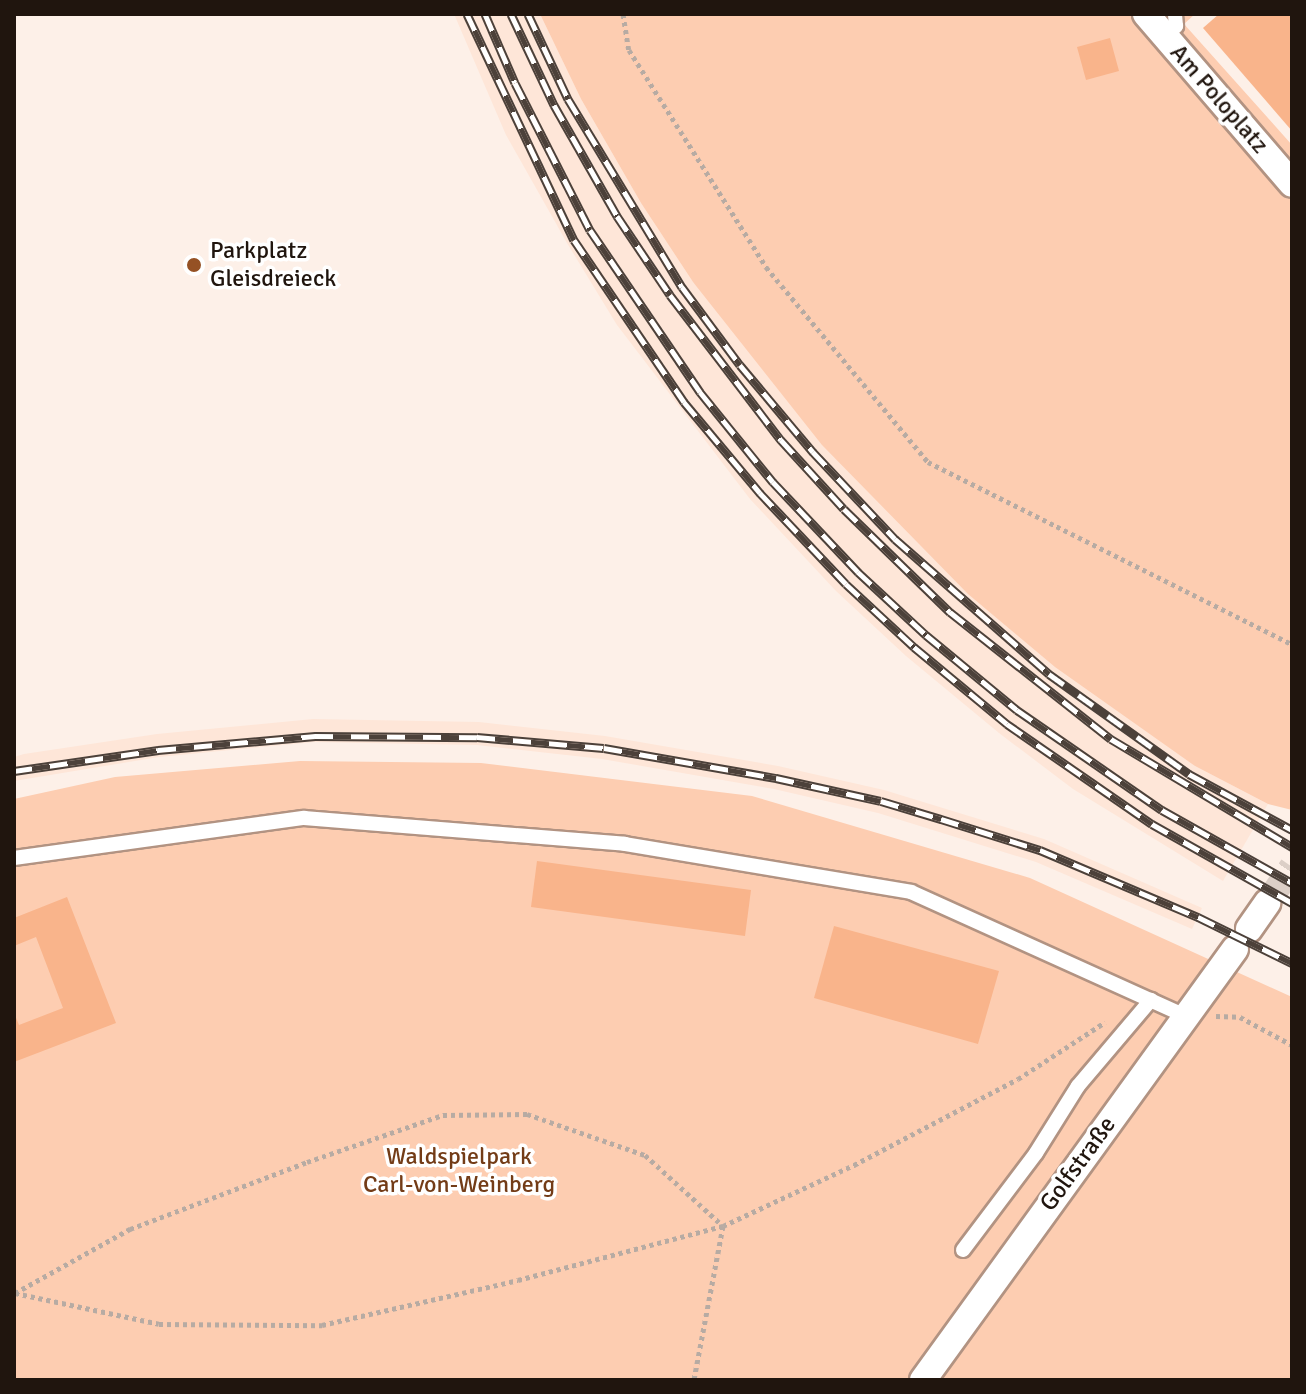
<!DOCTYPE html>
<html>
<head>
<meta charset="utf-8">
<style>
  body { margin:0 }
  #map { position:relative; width:1306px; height:1394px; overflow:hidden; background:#fdf0e8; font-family:Signika,sans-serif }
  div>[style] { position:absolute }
  .built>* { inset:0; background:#fee6d8 }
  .green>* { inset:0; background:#fdcdb1 }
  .building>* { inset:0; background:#f9b48b }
  .minor-tunnel>* { height:26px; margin-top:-13px; transform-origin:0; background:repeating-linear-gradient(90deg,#dccfc7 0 26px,transparent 0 39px) }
  .path>* { height:5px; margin-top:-2.5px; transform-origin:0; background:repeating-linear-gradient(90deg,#b7aba3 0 4px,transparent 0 8px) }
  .roads { filter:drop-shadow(2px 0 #b29382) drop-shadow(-2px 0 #b29382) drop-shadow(0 2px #b29382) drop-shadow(0 -2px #b29382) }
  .service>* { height:14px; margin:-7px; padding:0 7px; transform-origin:7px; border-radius:7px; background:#fff }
  .minor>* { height:26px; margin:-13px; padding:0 13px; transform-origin:13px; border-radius:13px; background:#fff }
  .rail>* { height:9px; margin-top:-4.5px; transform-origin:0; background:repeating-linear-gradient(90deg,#fff 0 18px,#4c413a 0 36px); box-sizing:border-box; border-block:2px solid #4c413a }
  .dots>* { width:22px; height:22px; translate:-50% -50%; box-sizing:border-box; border:4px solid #fff; border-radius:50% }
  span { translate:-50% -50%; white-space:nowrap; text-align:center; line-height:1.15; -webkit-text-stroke:7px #fff; paint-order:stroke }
  .street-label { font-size:24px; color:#20150e }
  .poi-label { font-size:24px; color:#20150e }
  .left { translate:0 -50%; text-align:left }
  .park-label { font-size:24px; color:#733c17 }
  .frame { position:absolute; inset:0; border:16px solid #20150e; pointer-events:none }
</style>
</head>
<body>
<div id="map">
  <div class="built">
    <i style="clip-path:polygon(454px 14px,540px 14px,581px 99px,641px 203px,693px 282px,1195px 766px,1268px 804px,1223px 881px,1073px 789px,999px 733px,906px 656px,836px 591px,750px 499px,617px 325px,567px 243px,506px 135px)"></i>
    <i style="clip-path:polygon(313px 719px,479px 722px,605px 736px,778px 766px,884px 790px,1044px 839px,1202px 908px,1192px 929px,1036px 862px,878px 813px,774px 789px,602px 759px,477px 745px,314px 742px,159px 757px,14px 781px,14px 757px,24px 754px,157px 734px)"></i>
  </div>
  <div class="green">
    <i style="clip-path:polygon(540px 14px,1195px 14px,1184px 24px,1292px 145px,1292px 810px,1268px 804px,1195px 766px,1055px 667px,968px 594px,822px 445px,693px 282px,641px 203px,581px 99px)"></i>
    <i style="clip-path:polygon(300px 761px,481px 763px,752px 796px,1030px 878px,1292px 997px,1292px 1380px,14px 1380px,14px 799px,115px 777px)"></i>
  </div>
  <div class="building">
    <i style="clip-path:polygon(1219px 14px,1292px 14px,1292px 131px,1203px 28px)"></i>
    <i style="clip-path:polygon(1110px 38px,1119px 71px,1086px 80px,1077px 47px)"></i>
    <i style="clip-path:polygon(537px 861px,751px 890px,745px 936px,531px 907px)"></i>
    <i style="clip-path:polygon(67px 897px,116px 1023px,14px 1062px,14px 1013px,19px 1025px,63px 1008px,36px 937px,14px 946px,14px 918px)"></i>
    <i style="clip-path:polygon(834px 926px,999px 971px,978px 1044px,814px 998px)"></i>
  </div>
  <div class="minor-tunnel">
    <i style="left:1267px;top:903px;width:44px;rotate:-55.2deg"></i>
  </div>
  <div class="path">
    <i style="left:623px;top:14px;width:36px;rotate:81deg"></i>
    <i style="left:629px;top:50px;width:257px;rotate:57.7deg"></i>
    <i style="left:766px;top:267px;width:254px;rotate:50.3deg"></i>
    <i style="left:928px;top:462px;width:407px;rotate:26.6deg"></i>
    <i style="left:1216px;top:1016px;width:24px;rotate:2deg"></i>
    <i style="left:1240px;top:1017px;width:59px;rotate:28.3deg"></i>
    <i style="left:15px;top:1293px;width:147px;rotate:12.1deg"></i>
    <i style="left:159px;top:1324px;width:163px;rotate:0.4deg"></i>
    <i style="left:322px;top:1325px;width:201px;rotate:-12.9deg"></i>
    <i style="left:518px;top:1280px;width:212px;rotate:-14.8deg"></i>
    <i style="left:723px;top:1226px;width:145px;rotate:-25deg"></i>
    <i style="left:854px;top:1165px;width:185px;rotate:-27.7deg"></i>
    <i style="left:1018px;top:1079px;width:104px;rotate:-33.2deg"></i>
    <i style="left:15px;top:1293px;width:132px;rotate:-29.1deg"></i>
    <i style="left:130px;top:1229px;width:189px;rotate:-20.7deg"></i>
    <i style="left:307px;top:1162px;width:144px;rotate:-19.1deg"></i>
    <i style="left:443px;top:1115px;width:84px;rotate:-0.7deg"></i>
    <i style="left:527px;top:1114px;width:125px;rotate:19.2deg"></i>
    <i style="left:645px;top:1155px;width:105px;rotate:42.3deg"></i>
    <i style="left:723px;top:1226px;width:157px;rotate:100.7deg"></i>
  </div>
  <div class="roads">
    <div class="service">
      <i style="left:1165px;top:36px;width:15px;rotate:-42deg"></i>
      <i style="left:1176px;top:26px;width:12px;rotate:-95deg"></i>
      <i style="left:14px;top:858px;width:293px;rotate:-7.9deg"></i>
      <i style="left:304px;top:818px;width:322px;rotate:4.6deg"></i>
      <i style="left:625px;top:844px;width:290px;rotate:9.5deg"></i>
      <i style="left:911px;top:892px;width:299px;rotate:24.3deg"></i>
      <i style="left:963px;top:1250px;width:121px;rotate:-53deg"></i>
      <i style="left:1036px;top:1153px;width:79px;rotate:-57.9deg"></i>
      <i style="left:1078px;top:1086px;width:113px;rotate:-49.7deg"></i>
    </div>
    <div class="minor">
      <i style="left:1146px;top:14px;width:224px;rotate:49.3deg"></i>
      <i style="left:1249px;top:929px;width:32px;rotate:-55deg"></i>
      <i style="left:923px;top:1380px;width:532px;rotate:-54.1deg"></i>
    </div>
  </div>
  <div class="rail">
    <i style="left:467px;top:14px;width:250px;rotate:64.7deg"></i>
    <i style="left:574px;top:240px;width:196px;rotate:55.8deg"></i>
    <i style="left:684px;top:402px;width:119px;rotate:50.1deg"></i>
    <i style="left:760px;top:493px;width:125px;rotate:46.6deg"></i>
    <i style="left:846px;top:584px;width:93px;rotate:42.8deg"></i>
    <i style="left:914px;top:647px;width:121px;rotate:39.6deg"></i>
    <i style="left:1007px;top:724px;width:176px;rotate:34.6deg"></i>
    <i style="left:1152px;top:824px;width:161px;rotate:29.4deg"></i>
    <i style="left:485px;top:14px;width:75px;rotate:66.5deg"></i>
    <i style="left:515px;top:83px;width:165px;rotate:63deg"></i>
    <i style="left:590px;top:230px;width:196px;rotate:55.8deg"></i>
    <i style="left:700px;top:392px;width:116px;rotate:51deg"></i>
    <i style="left:773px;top:482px;width:124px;rotate:46.6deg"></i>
    <i style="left:858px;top:572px;width:93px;rotate:42.8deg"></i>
    <i style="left:926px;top:635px;width:118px;rotate:39.5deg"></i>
    <i style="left:1017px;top:710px;width:176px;rotate:34.6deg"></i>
    <i style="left:1162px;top:810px;width:149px;rotate:29.3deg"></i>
    <i style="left:511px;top:14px;width:101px;rotate:64.7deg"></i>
    <i style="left:554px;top:105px;width:128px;rotate:60.4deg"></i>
    <i style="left:617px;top:216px;width:95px;rotate:56.1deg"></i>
    <i style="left:670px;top:295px;width:183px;rotate:52.6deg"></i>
    <i style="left:781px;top:440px;width:93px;rotate:47.6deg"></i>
    <i style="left:844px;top:509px;width:148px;rotate:44.2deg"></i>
    <i style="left:950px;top:612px;width:205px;rotate:38.3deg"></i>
    <i style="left:1111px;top:739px;width:211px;rotate:30.8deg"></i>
    <i style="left:528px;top:14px;width:94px;rotate:64.8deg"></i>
    <i style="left:568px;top:99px;width:220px;rotate:58.8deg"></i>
    <i style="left:682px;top:287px;width:97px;rotate:53.4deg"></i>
    <i style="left:740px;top:365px;width:114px;rotate:50deg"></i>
    <i style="left:813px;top:452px;width:120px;rotate:46.7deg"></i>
    <i style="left:895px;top:539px;width:205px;rotate:41.2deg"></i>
    <i style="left:1049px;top:674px;width:172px;rotate:35.5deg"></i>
    <i style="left:1189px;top:774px;width:117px;rotate:28.5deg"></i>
    <i style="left:14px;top:771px;width:146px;rotate:-8.3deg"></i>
    <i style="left:158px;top:750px;width:158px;rotate:-5.1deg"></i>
    <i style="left:315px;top:736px;width:162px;rotate:0.4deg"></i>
    <i style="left:477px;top:737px;width:127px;rotate:5deg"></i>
    <i style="left:604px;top:748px;width:175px;rotate:9.9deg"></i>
    <i style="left:776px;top:778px;width:107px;rotate:12.4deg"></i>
    <i style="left:881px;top:801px;width:63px;rotate:16.7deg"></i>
    <i style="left:941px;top:819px;width:104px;rotate:17.4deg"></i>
    <i style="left:1040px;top:850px;width:172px;rotate:23deg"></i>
    <i style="left:1198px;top:917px;width:105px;rotate:26.1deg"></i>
  </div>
  <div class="dots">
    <i style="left:194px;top:265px;background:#955124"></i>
  </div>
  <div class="street-label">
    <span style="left:1219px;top:99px;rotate:49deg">Am Poloplatz</span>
    <span style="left:1078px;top:1164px;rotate:-54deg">Golfstraße</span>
  </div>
  <div class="poi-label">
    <span class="left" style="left:210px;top:265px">Parkplatz<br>Gleisdreieck</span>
  </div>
  <div class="park-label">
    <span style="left:459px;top:1171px">Waldspielpark<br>Carl-von-Weinberg</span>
  </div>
  <div class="frame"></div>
</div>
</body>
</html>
